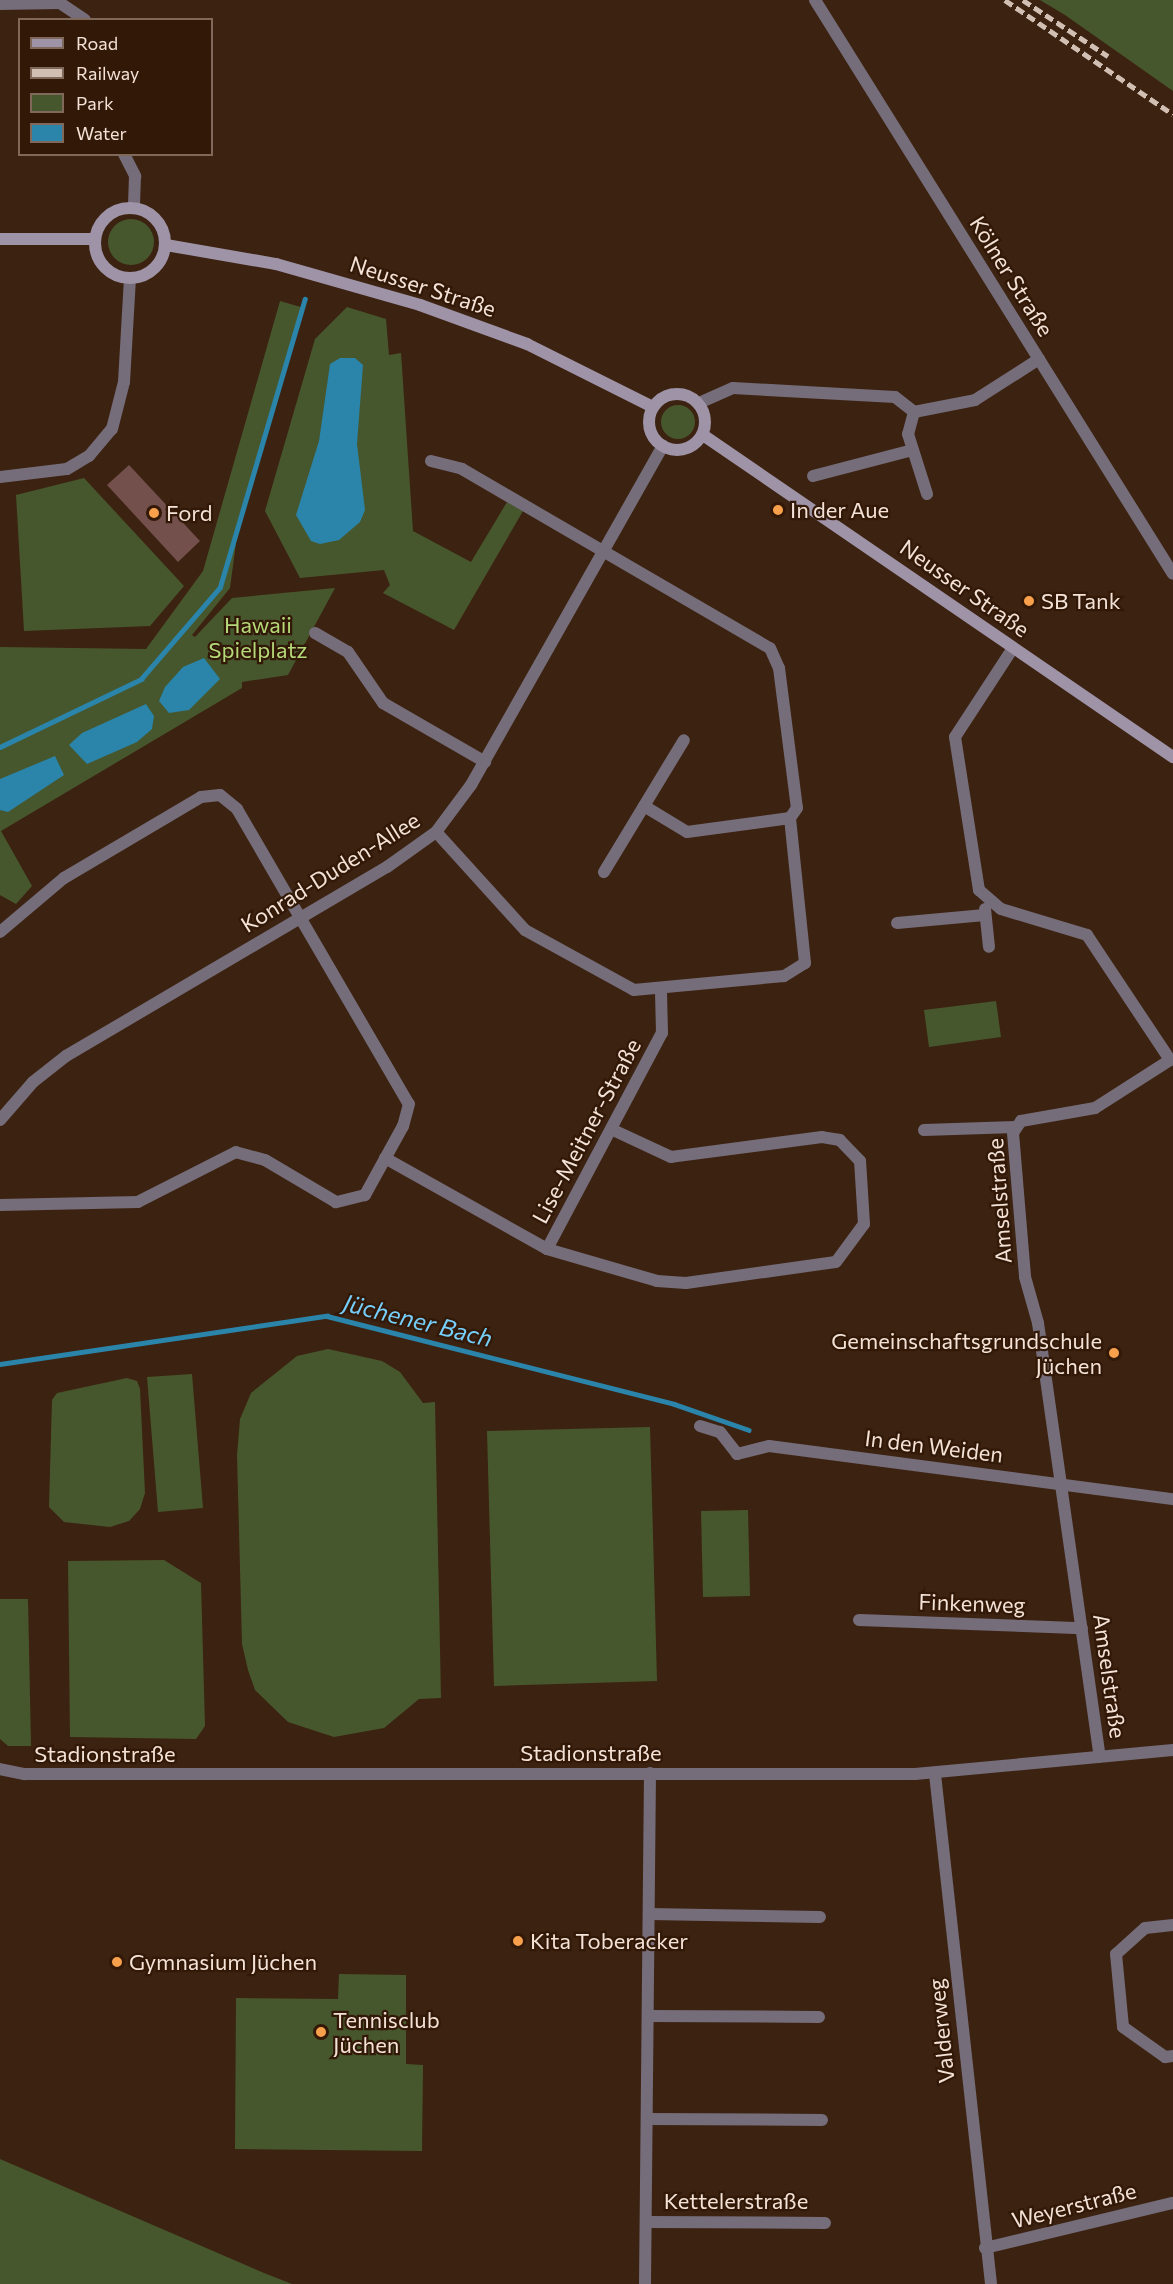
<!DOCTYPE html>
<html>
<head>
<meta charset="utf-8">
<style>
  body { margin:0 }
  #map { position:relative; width:1173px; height:2284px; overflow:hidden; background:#3c2211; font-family:Commissioner,sans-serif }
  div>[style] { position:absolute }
  .green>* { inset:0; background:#47572d }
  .round { border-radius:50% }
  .water>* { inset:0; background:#2b84aa }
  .stream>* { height:4.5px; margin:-2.25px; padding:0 2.25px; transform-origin:2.25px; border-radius:2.25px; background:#2b84aa }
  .building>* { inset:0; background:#74504c }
  .minor>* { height:12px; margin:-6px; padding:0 6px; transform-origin:6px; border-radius:6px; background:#756d7a }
  .secondary>* { height:12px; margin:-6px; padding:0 6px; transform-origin:6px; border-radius:6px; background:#9f93a8 }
  .secondary>.ring { margin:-6px; padding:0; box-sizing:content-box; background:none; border:12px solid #9f93a8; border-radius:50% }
  .rail>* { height:4.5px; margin-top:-2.25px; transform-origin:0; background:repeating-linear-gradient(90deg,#d2bfb3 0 9px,transparent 0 13.5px) }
  .dots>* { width:16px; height:16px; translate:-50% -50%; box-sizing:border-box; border:3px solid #321807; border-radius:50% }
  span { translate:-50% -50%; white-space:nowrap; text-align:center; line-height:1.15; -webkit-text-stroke:4.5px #321807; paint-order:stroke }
  .street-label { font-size:22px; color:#f4e2d7 }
  .poi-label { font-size:22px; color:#f4e2d7 }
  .left { translate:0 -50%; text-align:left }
  .right { translate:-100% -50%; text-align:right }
  .park-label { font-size:22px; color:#b4d978 }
  .water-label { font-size:24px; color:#76cffa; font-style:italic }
  .legend { position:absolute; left:18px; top:18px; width:195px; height:138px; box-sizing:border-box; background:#321807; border:2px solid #80695a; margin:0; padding:8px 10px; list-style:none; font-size:18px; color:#f4e2d7 }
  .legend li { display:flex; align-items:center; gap:12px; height:30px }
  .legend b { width:30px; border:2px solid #80695a }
</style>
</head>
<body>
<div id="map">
  <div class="green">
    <i style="clip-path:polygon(1040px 0,1173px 0,1173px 91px,1065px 15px)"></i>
    <i class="round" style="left:108px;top:219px;width:46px;height:46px"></i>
    <i style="clip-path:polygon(280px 301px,304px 308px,240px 513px,230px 588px,192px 635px,195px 637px,232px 598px,335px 588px,288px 675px,242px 682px,242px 688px,1px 831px,32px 886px,16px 904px,0 895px,0 647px,146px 649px,203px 571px)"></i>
    <i style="clip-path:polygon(347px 307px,386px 319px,389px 355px,401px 353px,413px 531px,471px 562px,507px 502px,523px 511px,454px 630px,383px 593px,390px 585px,384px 570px,300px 578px,265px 511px,315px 339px)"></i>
    <i class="round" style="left:661px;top:405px;width:34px;height:34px"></i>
    <i style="clip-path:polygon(84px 478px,184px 586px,150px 626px,24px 631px,16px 495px)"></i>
    <i style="clip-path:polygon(996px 1001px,1001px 1037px,929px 1047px,924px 1010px)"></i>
    <i style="clip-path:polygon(328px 1349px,382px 1361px,400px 1372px,423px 1403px,435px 1402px,441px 1698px,419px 1699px,384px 1728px,334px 1737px,288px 1722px,255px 1690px,248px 1670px,242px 1644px,237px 1455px,240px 1419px,251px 1393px,297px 1356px)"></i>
    <i style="clip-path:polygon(192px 1374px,203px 1508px,158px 1512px,147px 1377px)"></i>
    <i style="clip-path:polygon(127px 1378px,137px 1381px,140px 1389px,145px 1493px,140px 1509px,129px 1521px,110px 1527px,64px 1522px,49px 1507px,52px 1400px,57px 1393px)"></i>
    <i style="clip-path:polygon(650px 1427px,657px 1681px,494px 1686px,487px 1431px)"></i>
    <i style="clip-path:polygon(748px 1510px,750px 1596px,703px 1597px,701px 1511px)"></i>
    <i style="clip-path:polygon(164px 1560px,201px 1583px,205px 1726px,196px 1739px,70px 1737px,68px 1561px)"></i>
    <i style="clip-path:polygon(0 1599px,28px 1599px,31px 1746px,8px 1746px,0 1739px)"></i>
    <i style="clip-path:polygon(339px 1974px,406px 1975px,406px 2064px,423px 2065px,422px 2151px,235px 2149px,236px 1998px,338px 1999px)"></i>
    <i style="clip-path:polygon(0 2159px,264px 2273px,292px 2284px,0 2284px)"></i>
  </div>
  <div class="water">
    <i style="clip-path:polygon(340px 358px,355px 358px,363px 365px,357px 444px,365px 510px,360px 522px,339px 540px,320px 544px,311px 541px,296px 515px,319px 441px,330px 364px)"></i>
    <i style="clip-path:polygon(204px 658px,220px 679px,189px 710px,169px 713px,159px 701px,165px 687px,183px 667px)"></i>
    <i style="clip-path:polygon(146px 704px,154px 716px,152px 729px,137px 742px,87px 764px,69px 745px,82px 733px)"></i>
    <i style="clip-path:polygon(55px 756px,64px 775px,8px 812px,0 810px,0 779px)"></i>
  </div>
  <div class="stream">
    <i style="left:0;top:747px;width:157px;rotate:-25.7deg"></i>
    <i style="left:141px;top:679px;width:121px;rotate:-49.3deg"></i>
    <i style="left:220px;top:587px;width:300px;rotate:-73.6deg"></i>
    <i style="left:0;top:1364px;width:331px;rotate:-8.4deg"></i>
    <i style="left:327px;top:1316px;width:358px;rotate:14.2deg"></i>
    <i style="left:674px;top:1404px;width:79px;rotate:19.1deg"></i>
  </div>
  <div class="building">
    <i style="clip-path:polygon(129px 465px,200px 541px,178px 562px,107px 485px)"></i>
  </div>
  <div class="minor">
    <i style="left:815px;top:0;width:676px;rotate:58.05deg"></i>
    <i style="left:0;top:4px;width:60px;rotate:-1deg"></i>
    <i style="left:60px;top:3px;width:30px;rotate:34deg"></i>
    <i style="left:124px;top:154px;width:25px;rotate:63deg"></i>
    <i style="left:135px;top:176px;width:32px;rotate:92deg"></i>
    <i style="left:699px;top:403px;width:37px;rotate:-24deg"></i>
    <i style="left:733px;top:388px;width:162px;rotate:3.2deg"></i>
    <i style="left:895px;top:397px;width:24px;rotate:38deg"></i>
    <i style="left:914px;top:412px;width:62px;rotate:-11.1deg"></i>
    <i style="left:975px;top:400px;width:76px;rotate:-32.6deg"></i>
    <i style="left:914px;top:412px;width:23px;rotate:105deg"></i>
    <i style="left:908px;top:434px;width:63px;rotate:72.4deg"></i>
    <i style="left:431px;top:461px;width:32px;rotate:14deg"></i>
    <i style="left:462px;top:469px;width:356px;rotate:30.2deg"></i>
    <i style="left:770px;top:648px;width:22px;rotate:66deg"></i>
    <i style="left:779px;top:668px;width:141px;rotate:82.7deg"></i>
    <i style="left:797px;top:808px;width:12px;rotate:125deg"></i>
    <i style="left:790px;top:818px;width:146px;rotate:84.1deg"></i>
    <i style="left:805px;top:963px;width:25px;rotate:148deg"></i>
    <i style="left:784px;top:976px;width:151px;rotate:174.7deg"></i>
    <i style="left:634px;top:990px;width:124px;rotate:-151.2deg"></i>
    <i style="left:525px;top:930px;width:132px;rotate:-132.2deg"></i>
    <i style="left:813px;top:476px;width:103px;rotate:-14.6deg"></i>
    <i style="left:0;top:477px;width:67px;rotate:-6.8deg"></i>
    <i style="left:67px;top:469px;width:26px;rotate:-31deg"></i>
    <i style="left:89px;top:456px;width:35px;rotate:-50deg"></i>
    <i style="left:112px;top:429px;width:49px;rotate:-75.7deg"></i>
    <i style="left:124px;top:382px;width:104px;rotate:-86.7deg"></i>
    <i style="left:315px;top:633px;width:38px;rotate:30deg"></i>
    <i style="left:348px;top:652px;width:62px;rotate:55.5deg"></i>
    <i style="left:383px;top:703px;width:118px;rotate:30deg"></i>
    <i style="left:1013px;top:648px;width:106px;rotate:123.1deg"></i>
    <i style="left:955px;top:737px;width:155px;rotate:81.1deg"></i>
    <i style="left:979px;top:890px;width:29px;rotate:41deg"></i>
    <i style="left:1001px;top:909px;width:90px;rotate:16.8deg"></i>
    <i style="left:1087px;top:935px;width:150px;rotate:56.4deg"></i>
    <i style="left:1170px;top:1060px;width:89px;rotate:147.4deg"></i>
    <i style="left:1095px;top:1108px;width:75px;rotate:170deg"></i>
    <i style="left:1021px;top:1121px;width:14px;rotate:124deg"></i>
    <i style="left:1013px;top:1133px;width:144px;rotate:85.2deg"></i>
    <i style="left:1025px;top:1277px;width:48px;rotate:74.2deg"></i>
    <i style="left:1038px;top:1323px;width:438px;rotate:81.9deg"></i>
    <i style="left:644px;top:806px;width:50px;rotate:31.2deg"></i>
    <i style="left:687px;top:832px;width:104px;rotate:-7.7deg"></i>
    <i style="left:604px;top:872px;width:154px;rotate:-58.8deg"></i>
    <i style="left:985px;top:909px;width:38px;rotate:84deg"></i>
    <i style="left:897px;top:923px;width:88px;rotate:-5.2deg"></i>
    <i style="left:0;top:932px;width:84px;rotate:-40.2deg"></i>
    <i style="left:64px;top:878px;width:159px;rotate:-30.6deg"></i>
    <i style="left:201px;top:797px;width:19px;rotate:-6deg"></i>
    <i style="left:220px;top:795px;width:22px;rotate:39deg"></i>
    <i style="left:237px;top:809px;width:341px;rotate:59.8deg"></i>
    <i style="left:409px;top:1104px;width:23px;rotate:105deg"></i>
    <i style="left:403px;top:1126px;width:79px;rotate:118.8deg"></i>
    <i style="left:365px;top:1195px;width:30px;rotate:166deg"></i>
    <i style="left:336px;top:1202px;width:82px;rotate:-149.4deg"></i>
    <i style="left:265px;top:1160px;width:30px;rotate:-165deg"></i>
    <i style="left:236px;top:1152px;width:110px;rotate:153deg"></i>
    <i style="left:138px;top:1202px;width:138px;rotate:178.8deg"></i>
    <i style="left:0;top:1120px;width:50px;rotate:-49deg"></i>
    <i style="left:33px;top:1082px;width:42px;rotate:-38.2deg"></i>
    <i style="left:66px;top:1056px;width:373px;rotate:-30.5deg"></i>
    <i style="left:387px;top:867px;width:60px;rotate:-35.5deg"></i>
    <i style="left:436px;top:832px;width:59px;rotate:-53.3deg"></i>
    <i style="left:471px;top:785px;width:390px;rotate:-60.5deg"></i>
    <i style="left:924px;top:1130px;width:91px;rotate:-1.9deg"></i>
    <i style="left:385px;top:1158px;width:186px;rotate:29.3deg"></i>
    <i style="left:547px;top:1249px;width:245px;rotate:-62deg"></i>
    <i style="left:662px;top:1033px;width:41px;rotate:-91.4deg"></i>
    <i style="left:547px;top:1249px;width:115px;rotate:16.2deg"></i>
    <i style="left:657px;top:1281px;width:29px;rotate:4deg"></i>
    <i style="left:686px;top:1283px;width:151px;rotate:-8deg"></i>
    <i style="left:836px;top:1262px;width:47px;rotate:-53.6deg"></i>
    <i style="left:864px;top:1224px;width:63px;rotate:-93.6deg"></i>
    <i style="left:860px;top:1161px;width:29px;rotate:-134deg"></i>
    <i style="left:840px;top:1140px;width:18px;rotate:-171deg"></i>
    <i style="left:822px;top:1137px;width:152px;rotate:172.5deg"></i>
    <i style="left:671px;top:1157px;width:66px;rotate:-155deg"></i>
    <i style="left:700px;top:1426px;width:21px;rotate:17deg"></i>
    <i style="left:720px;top:1432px;width:28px;rotate:52deg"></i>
    <i style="left:737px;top:1454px;width:33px;rotate:-14deg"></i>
    <i style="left:769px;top:1446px;width:407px;rotate:7.5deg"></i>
    <i style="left:859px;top:1620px;width:223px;rotate:2.1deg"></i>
    <i style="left:0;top:1769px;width:25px;rotate:12deg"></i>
    <i style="left:24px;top:1774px;width:891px"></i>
    <i style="left:915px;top:1774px;width:259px;rotate:-5.3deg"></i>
    <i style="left:935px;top:1774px;width:513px;rotate:83.73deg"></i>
    <i style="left:649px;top:1914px;width:171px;rotate:1deg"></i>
    <i style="left:1173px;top:1925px;width:28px;rotate:174deg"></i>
    <i style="left:1145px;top:1928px;width:39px;rotate:138deg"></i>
    <i style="left:1116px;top:1954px;width:73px;rotate:84.5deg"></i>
    <i style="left:1123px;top:2027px;width:52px;rotate:35.5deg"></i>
    <i style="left:1165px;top:2057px;width:8px;rotate:-7deg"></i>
    <i style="left:648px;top:2016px;width:171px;rotate:0.3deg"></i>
    <i style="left:647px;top:2119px;width:175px;rotate:0.3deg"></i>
    <i style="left:646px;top:2222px;width:179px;rotate:0.3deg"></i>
    <i style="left:985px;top:2248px;width:193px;rotate:-13.5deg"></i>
    <i style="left:645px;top:2284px;width:511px;rotate:-89.44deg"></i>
  </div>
  <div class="secondary">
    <i class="ring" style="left:95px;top:208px;width:58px;height:58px"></i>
    <i style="left:0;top:239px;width:94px"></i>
    <i style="left:166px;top:245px;width:112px;rotate:9.8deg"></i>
    <i style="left:276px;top:264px;width:150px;rotate:15.9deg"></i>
    <i style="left:420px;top:305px;width:114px;rotate:20deg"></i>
    <i style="left:527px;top:344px;width:141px;rotate:26.6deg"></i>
    <i class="ring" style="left:649px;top:394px;width:44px;height:44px"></i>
    <i style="left:703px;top:435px;width:570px;rotate:34.42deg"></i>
  </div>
  <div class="rail">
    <i style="left:1005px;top:0;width:203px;rotate:34.2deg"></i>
    <i style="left:1023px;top:0;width:102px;rotate:33.4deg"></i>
  </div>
  <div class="dots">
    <i style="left:778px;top:510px;background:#f8a04b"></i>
    <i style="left:154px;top:513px;background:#f8a04b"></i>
    <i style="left:1029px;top:601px;background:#f8a04b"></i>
    <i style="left:1114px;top:1353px;background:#f8a04b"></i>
    <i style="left:518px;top:1941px;background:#f8a04b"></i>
    <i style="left:117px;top:1962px;background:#f8a04b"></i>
    <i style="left:321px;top:2032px;background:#f8a04b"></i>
  </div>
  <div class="street-label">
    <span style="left:1012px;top:276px;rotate:58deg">Kölner Straße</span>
    <span style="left:423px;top:286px;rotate:18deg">Neusser Straße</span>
    <span style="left:965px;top:588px;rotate:35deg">Neusser Straße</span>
    <span style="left:330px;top:872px;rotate:-32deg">Konrad-Duden-Allee</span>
    <span style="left:586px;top:1131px;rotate:-62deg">Lise-Meitner-Straße</span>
    <span style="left:999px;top:1201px;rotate:-94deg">Amselstraße</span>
    <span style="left:934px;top:1446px;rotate:7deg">In den Weiden</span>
    <span style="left:972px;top:1603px;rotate:2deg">Finkenweg</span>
    <span style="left:1110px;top:1676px;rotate:82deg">Amselstraße</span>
    <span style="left:591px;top:1753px">Stadionstraße</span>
    <span style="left:105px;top:1754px">Stadionstraße</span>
    <span style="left:941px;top:2031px;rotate:-96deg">Valderweg</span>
    <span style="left:736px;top:2201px">Kettelerstraße</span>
    <span style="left:1074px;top:2205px;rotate:-14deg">Weyerstraße</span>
  </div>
  <div class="poi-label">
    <span class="left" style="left:790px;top:510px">In der Aue</span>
    <span class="left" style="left:166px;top:513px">Ford</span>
    <span class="left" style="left:1041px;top:601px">SB Tank</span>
    <span class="right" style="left:1102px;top:1353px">Gemeinschaftsgrundschule<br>Jüchen</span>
    <span class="left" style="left:530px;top:1941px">Kita Toberacker</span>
    <span class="left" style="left:129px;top:1962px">Gymnasium Jüchen</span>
    <span class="left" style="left:333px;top:2032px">Tennisclub<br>Jüchen</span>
  </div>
  <div class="park-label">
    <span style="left:258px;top:637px">Hawaii<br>Spielplatz</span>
  </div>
  <div class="water-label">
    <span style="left:418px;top:1320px;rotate:14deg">Jüchener Bach</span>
  </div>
  <ul class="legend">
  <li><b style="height:8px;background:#9f93a8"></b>Road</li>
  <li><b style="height:8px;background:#d2bfb3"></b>Railway</li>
  <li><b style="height:16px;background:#47572d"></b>Park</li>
  <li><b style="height:16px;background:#2b84aa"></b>Water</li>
  </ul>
</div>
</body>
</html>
